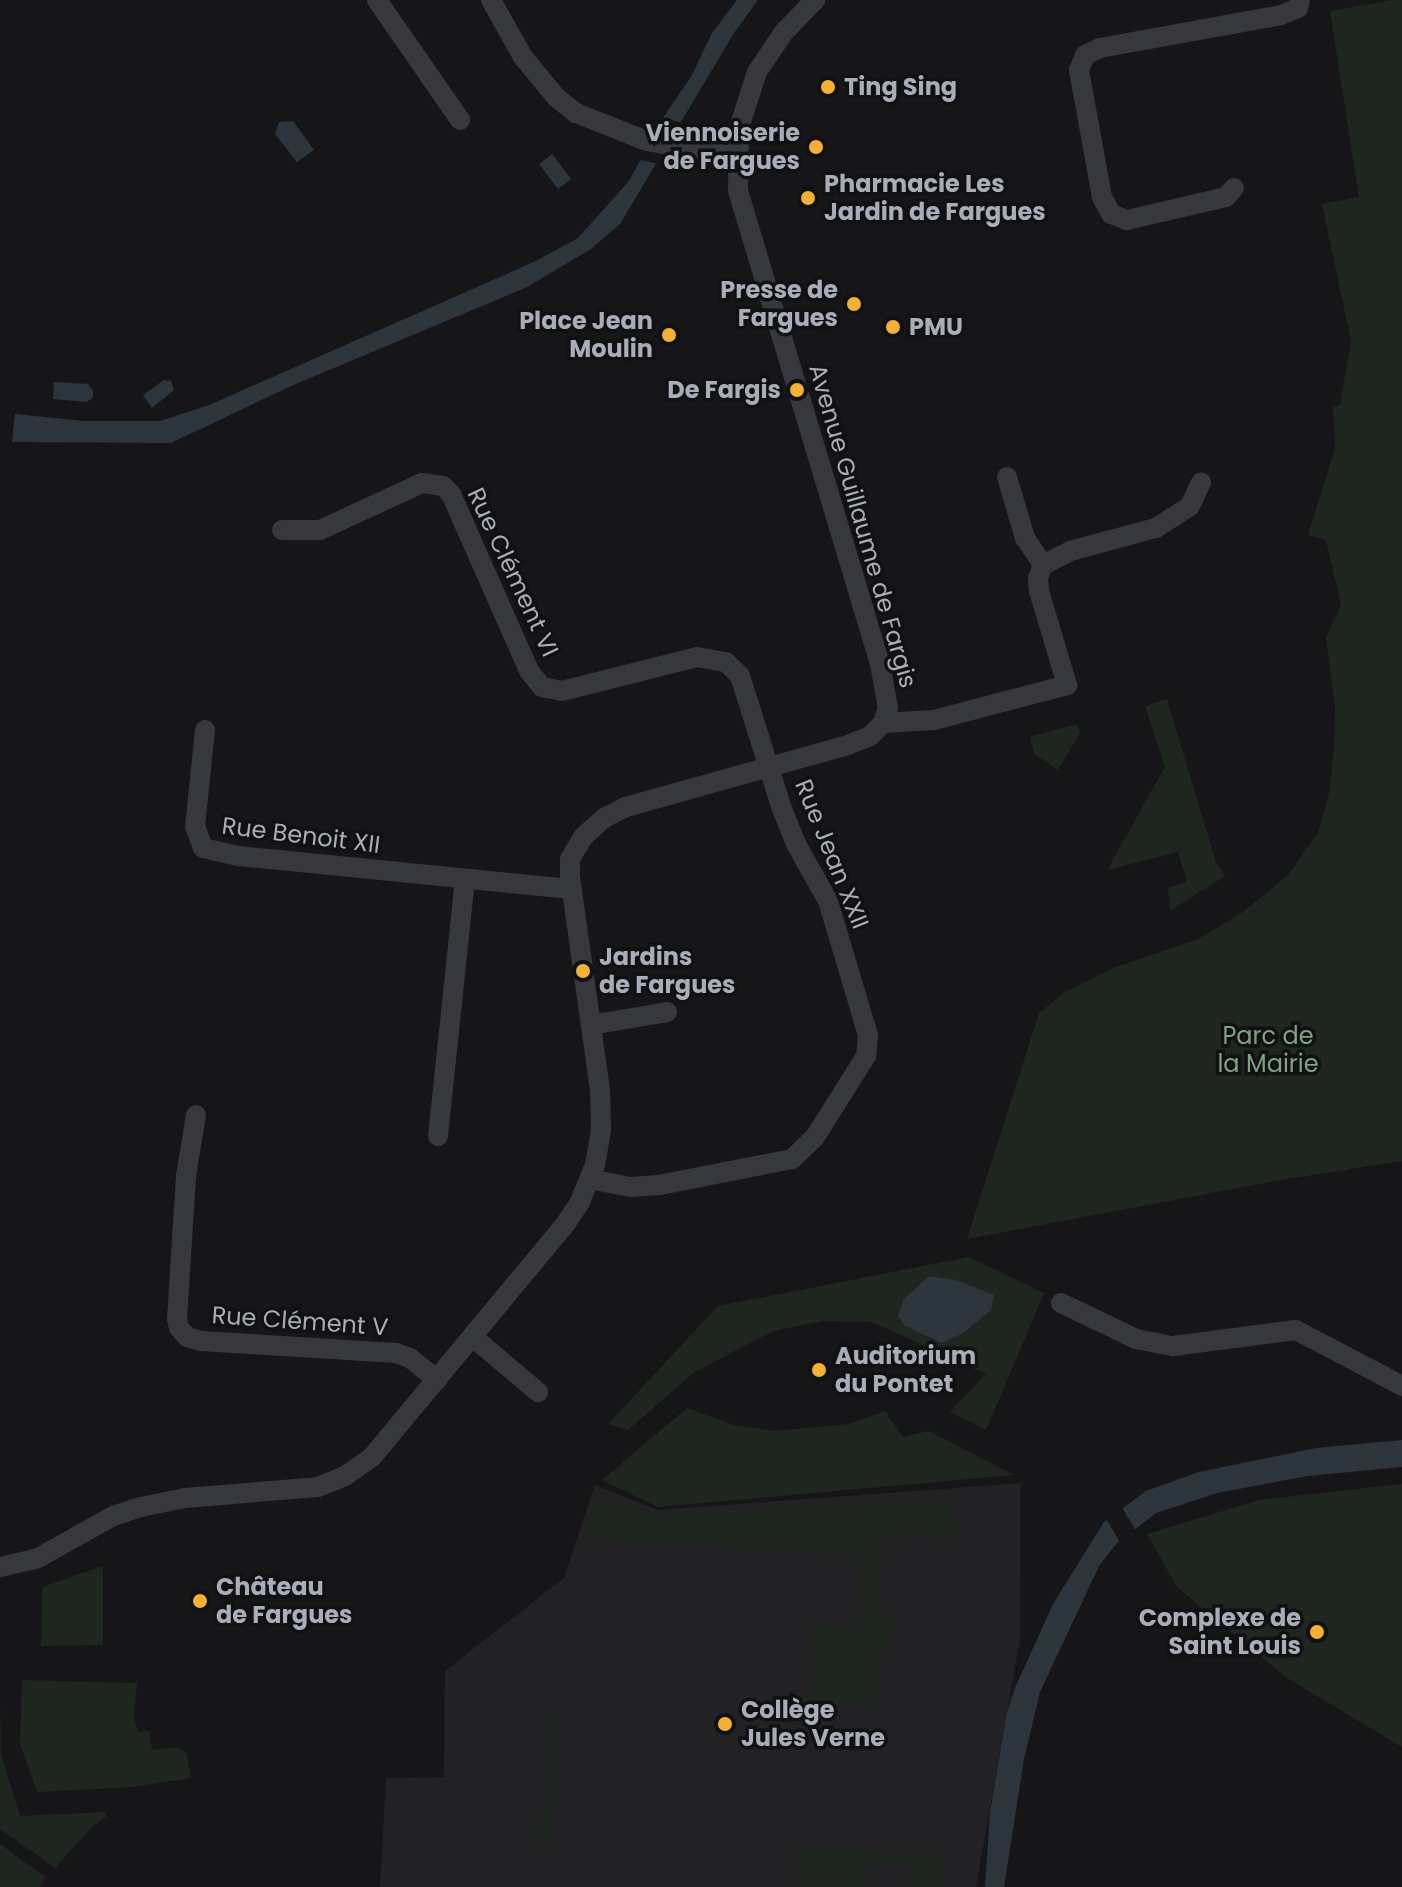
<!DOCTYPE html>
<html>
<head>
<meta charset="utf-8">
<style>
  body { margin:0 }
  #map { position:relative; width:1402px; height:1887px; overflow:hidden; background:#161618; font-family:Poppins,sans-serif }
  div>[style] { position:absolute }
  .built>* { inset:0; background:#222225 }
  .green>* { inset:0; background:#1e261f }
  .water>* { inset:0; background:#2c353c }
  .pier>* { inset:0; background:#161618 }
  .minor>* { height:20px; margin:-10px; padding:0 10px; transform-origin:10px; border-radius:10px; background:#37383d }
  .dots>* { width:22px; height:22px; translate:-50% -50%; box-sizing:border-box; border:4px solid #111113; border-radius:50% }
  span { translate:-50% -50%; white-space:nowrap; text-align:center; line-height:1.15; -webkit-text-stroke:7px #111113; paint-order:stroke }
  .poi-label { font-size:24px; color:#a8adb8; font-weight:700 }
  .left { translate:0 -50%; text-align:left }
  .right { translate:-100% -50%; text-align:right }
  .street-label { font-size:24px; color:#a8adb8 }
  .park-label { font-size:24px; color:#7fa381 }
</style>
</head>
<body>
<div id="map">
  <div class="built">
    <i style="clip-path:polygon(1021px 1483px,1020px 1639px,976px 1887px,380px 1887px,386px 1778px,444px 1777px,445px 1671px,564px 1578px,595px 1485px,658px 1510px)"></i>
  </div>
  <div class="green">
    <i style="clip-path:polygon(1393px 0,1402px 0,1402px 1161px,1281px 1180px,967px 1239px,1039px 1013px,1065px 992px,1111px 969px,1198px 939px,1243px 912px,1288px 875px,1318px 833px,1329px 793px,1334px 747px,1335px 707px,1326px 637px,1341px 605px,1326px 540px,1308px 535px,1335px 448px,1333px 407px,1340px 405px,1351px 341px,1322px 204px,1359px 197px,1330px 11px)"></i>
    <i style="clip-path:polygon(1167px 699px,1216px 862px,1225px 876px,1170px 911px,1168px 888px,1187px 882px,1178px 852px,1107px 870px,1165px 767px,1145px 706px)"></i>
    <i style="clip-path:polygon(1077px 724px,1080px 733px,1058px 770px,1034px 754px,1030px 737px)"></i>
    <i style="clip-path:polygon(969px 1257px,1044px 1293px,986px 1430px,950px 1412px,986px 1374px,872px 1322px,823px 1321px,773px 1331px,693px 1373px,628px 1430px,608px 1424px,718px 1306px)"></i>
    <i style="clip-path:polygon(687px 1408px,734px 1425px,773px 1431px,849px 1424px,885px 1411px,903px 1437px,929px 1431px,1014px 1475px,658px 1507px,602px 1480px)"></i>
    <i style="clip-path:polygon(1402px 1484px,1402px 1747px,1287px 1678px,1177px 1587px,1147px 1534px,1259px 1500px)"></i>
    <i style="clip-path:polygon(591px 1500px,658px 1513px,949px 1501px,959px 1538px,897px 1533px,898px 1538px,881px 1537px,878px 1614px,892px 1616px,891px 1656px,878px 1655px,874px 1707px,810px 1702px,812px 1626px,859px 1628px,860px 1555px,585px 1539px)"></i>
    <i style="clip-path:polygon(103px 1566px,103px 1645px,41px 1646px,42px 1587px)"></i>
    <i style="clip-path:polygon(22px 1680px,137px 1683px,134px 1718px,138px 1732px,149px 1731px,152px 1750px,177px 1747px,187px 1754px,191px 1778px,133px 1787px,37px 1792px,20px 1744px)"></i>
    <i style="clip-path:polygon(0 1699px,1px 1754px,20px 1816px,105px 1812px,107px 1816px,93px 1826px,55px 1868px,0 1829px)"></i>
    <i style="clip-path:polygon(549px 1720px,560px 1720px,552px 1843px,530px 1841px,543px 1828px)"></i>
    <i style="clip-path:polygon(0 1844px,45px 1877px,40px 1887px,0 1887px)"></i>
    <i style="clip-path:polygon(798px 1848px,937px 1854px,943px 1863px,939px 1887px,910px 1887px,910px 1866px,867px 1863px,865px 1887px,796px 1886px)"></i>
  </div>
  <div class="water">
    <i style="clip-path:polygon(737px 0,758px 0,734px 33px,620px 224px,591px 249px,527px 287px,291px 386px,171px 443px,12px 442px,15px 414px,84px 421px,160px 421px,209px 405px,536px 261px,578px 238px,629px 181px,663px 118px,692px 75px,712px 33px)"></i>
    <i style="clip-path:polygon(293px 121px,314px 150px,297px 162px,275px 134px,279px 122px)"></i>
    <i style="clip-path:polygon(552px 154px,571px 179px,558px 189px,539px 164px)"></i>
    <i style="clip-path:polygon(164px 380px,171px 381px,174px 390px,152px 408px,143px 395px)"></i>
    <i style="clip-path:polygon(54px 382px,88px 384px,93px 390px,93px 397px,87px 402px,53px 399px)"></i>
    <i style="clip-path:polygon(929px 1276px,956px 1280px,994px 1295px,991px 1310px,963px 1333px,942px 1343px,905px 1326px,898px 1316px,904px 1299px)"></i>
    <i style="clip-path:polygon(1402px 1440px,1402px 1467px,1308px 1476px,1217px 1493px,1156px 1513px,1116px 1544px,1099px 1566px,1040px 1692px,1024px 1759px,1004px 1887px,985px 1887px,990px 1812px,1007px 1712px,1015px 1688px,1053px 1604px,1104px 1522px,1146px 1491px,1199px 1472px,1316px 1448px)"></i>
  </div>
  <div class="pier">
    <i style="clip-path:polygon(660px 117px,683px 123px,659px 164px,636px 159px)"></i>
    <i style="clip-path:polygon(1120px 1504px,1136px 1531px,1121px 1544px,1105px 1517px)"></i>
  </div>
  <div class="minor">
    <i style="left:377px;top:0;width:146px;rotate:55.3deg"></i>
    <i style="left:491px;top:0;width:65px;rotate:60.7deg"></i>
    <i style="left:523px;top:57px;width:52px;rotate:50.5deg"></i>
    <i style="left:556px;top:97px;width:26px;rotate:39deg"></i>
    <i style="left:576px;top:113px;width:76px;rotate:21.5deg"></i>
    <i style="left:647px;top:141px;width:91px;rotate:10.1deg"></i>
    <i style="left:1234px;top:188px;width:12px;rotate:132deg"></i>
    <i style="left:1226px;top:197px;width:102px;rotate:166.9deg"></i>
    <i style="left:1127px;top:220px;width:17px;rotate:-159deg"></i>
    <i style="left:1111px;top:214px;width:19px;rotate:-118deg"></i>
    <i style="left:1102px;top:197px;width:129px;rotate:-100.3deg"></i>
    <i style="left:1079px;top:70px;width:16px;rotate:-68deg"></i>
    <i style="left:1085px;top:55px;width:17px;rotate:-25deg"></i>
    <i style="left:1100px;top:48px;width:184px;rotate:-10.3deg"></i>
    <i style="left:1281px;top:15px;width:18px;rotate:-22deg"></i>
    <i style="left:1298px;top:8px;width:8px;rotate:-76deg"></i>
    <i style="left:1007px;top:477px;width:64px;rotate:73.6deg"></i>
    <i style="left:1025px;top:538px;width:32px;rotate:56deg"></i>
    <i style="left:282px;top:530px;width:38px"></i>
    <i style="left:320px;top:530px;width:112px;rotate:-24.7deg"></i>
    <i style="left:422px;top:483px;width:21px;rotate:8deg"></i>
    <i style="left:443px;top:486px;width:11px;rotate:45deg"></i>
    <i style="left:451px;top:494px;width:193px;rotate:66.2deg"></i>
    <i style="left:529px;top:671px;width:21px;rotate:51deg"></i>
    <i style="left:542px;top:687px;width:20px;rotate:11deg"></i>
    <i style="left:562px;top:691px;width:139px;rotate:-14.1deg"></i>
    <i style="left:697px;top:657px;width:29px;rotate:10deg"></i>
    <i style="left:726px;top:662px;width:20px;rotate:45deg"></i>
    <i style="left:740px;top:676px;width:139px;rotate:72.5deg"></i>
    <i style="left:782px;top:809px;width:38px;rotate:68deg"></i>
    <i style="left:796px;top:844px;width:65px;rotate:60.7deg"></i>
    <i style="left:828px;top:901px;width:140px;rotate:73.4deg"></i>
    <i style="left:868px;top:1035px;width:21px;rotate:95deg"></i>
    <i style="left:866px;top:1056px;width:96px;rotate:122.2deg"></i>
    <i style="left:815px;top:1137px;width:32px;rotate:136deg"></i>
    <i style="left:792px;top:1159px;width:136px;rotate:168.9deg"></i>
    <i style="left:659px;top:1185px;width:29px;rotate:176deg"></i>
    <i style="left:630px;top:1187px;width:41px;rotate:-168.7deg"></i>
    <i style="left:883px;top:723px;width:51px;rotate:-3.4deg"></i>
    <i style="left:934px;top:720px;width:138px;rotate:-14.7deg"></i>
    <i style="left:1067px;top:685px;width:98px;rotate:-106.6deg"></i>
    <i style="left:1039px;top:591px;width:13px;rotate:-94deg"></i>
    <i style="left:1038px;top:578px;width:14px;rotate:-69deg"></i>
    <i style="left:1043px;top:565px;width:30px;rotate:-27deg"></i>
    <i style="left:1070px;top:551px;width:89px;rotate:-15deg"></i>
    <i style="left:1156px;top:528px;width:40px;rotate:-32.9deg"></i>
    <i style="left:1190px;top:506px;width:26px;rotate:-65deg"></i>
    <i style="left:205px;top:730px;width:97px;rotate:95.9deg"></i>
    <i style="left:195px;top:826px;width:23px;rotate:70deg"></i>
    <i style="left:203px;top:848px;width:37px;rotate:13deg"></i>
    <i style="left:239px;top:856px;width:334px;rotate:5.7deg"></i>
    <i style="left:591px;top:1025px;width:77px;rotate:-9.7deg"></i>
    <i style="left:196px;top:1115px;width:62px;rotate:99.3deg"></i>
    <i style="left:186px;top:1176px;width:143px;rotate:93.6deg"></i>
    <i style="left:177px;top:1319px;width:9px;rotate:77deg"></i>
    <i style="left:179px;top:1328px;width:12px;rotate:48deg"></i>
    <i style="left:187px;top:1337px;width:15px;rotate:16deg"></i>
    <i style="left:201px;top:1341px;width:195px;rotate:3.5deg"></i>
    <i style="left:396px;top:1353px;width:15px;rotate:20deg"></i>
    <i style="left:410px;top:1358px;width:35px;rotate:39deg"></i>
    <i style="left:438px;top:1136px;width:258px;rotate:-84deg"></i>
    <i style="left:1061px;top:1303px;width:83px;rotate:25.6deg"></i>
    <i style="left:1136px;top:1339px;width:38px;rotate:11deg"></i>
    <i style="left:1173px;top:1346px;width:124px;rotate:-7.4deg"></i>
    <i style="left:1296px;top:1330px;width:120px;rotate:27.8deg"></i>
    <i style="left:474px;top:1338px;width:84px;rotate:40.2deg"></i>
    <i style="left:0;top:1567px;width:39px;rotate:-13deg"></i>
    <i style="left:38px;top:1558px;width:86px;rotate:-29.2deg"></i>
    <i style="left:113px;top:1516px;width:29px;rotate:-18deg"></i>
    <i style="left:141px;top:1507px;width:45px;rotate:-11.6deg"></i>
    <i style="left:185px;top:1498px;width:133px;rotate:-4.7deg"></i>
    <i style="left:318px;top:1487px;width:29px;rotate:-22deg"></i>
    <i style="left:345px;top:1476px;width:33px;rotate:-35deg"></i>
    <i style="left:372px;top:1457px;width:304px;rotate:-50.3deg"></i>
    <i style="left:566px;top:1223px;width:23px;rotate:-56deg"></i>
    <i style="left:579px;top:1204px;width:42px;rotate:-67.7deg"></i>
    <i style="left:595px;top:1165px;width:36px;rotate:-80deg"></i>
    <i style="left:601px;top:1130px;width:40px;rotate:-91.4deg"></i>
    <i style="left:600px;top:1090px;width:216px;rotate:-98deg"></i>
    <i style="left:570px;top:876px;width:17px;rotate:-90deg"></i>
    <i style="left:570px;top:859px;width:26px;rotate:-59deg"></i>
    <i style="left:583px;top:837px;width:28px;rotate:-42deg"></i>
    <i style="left:604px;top:818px;width:25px;rotate:-27deg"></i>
    <i style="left:626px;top:807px;width:230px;rotate:-15.6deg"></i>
    <i style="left:848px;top:745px;width:24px;rotate:-22deg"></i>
    <i style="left:870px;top:736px;width:18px;rotate:-45deg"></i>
    <i style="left:883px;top:723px;width:16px;rotate:-72deg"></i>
    <i style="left:888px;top:708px;width:45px;rotate:-100.3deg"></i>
    <i style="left:880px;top:664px;width:495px;rotate:-106.7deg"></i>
    <i style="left:738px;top:190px;width:62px;rotate:-89.1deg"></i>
    <i style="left:739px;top:128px;width:59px;rotate:-72.2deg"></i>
    <i style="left:757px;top:72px;width:48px;rotate:-56deg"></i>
    <i style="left:784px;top:32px;width:45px;rotate:-45.9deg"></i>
  </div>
  <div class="dots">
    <i style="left:828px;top:87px;background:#f2b134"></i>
    <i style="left:816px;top:147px;background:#f2b134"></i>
    <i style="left:808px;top:198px;background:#f2b134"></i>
    <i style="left:854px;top:304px;background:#f2b134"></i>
    <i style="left:893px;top:327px;background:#f2b134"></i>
    <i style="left:669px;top:335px;background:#f2b134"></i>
    <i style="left:797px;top:390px;background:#f2b134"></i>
    <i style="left:583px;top:971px;background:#f2b134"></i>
    <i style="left:819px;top:1370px;background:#f2b134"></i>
    <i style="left:200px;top:1601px;background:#f2b134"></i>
    <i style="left:1317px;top:1632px;background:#f2b134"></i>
    <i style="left:725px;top:1724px;background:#f2b134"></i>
  </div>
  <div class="poi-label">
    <span class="left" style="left:844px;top:87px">Ting Sing</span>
    <span class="right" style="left:800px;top:147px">Viennoiserie<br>de Fargues</span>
    <span class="left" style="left:824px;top:198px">Pharmacie Les<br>Jardin de Fargues</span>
    <span class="right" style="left:838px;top:304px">Presse de<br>Fargues</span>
    <span class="right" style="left:653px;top:335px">Place Jean<br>Moulin</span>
    <span class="left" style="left:909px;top:327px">PMU</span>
    <span class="right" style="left:781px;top:390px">De Fargis</span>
    <span class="left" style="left:599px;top:971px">Jardins<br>de Fargues</span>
    <span class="left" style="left:835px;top:1370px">Auditorium<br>du Pontet</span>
    <span class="left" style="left:216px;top:1601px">Château<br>de Fargues</span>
    <span class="right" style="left:1301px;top:1632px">Complexe de<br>Saint Louis</span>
    <span class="left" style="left:741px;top:1724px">Collège<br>Jules Verne</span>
  </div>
  <div class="street-label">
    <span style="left:863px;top:526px;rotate:74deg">Avenue Guillaume de Fargis</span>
    <span style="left:513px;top:572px;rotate:65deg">Rue Clément VI</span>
    <span style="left:301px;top:835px;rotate:7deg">Rue Benoit XII</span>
    <span style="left:832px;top:854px;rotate:68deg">Rue Jean XXII</span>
    <span style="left:300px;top:1321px;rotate:4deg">Rue Clément V</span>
  </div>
  <div class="park-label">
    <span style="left:1268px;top:1050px">Parc de<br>la Mairie</span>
  </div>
</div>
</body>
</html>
